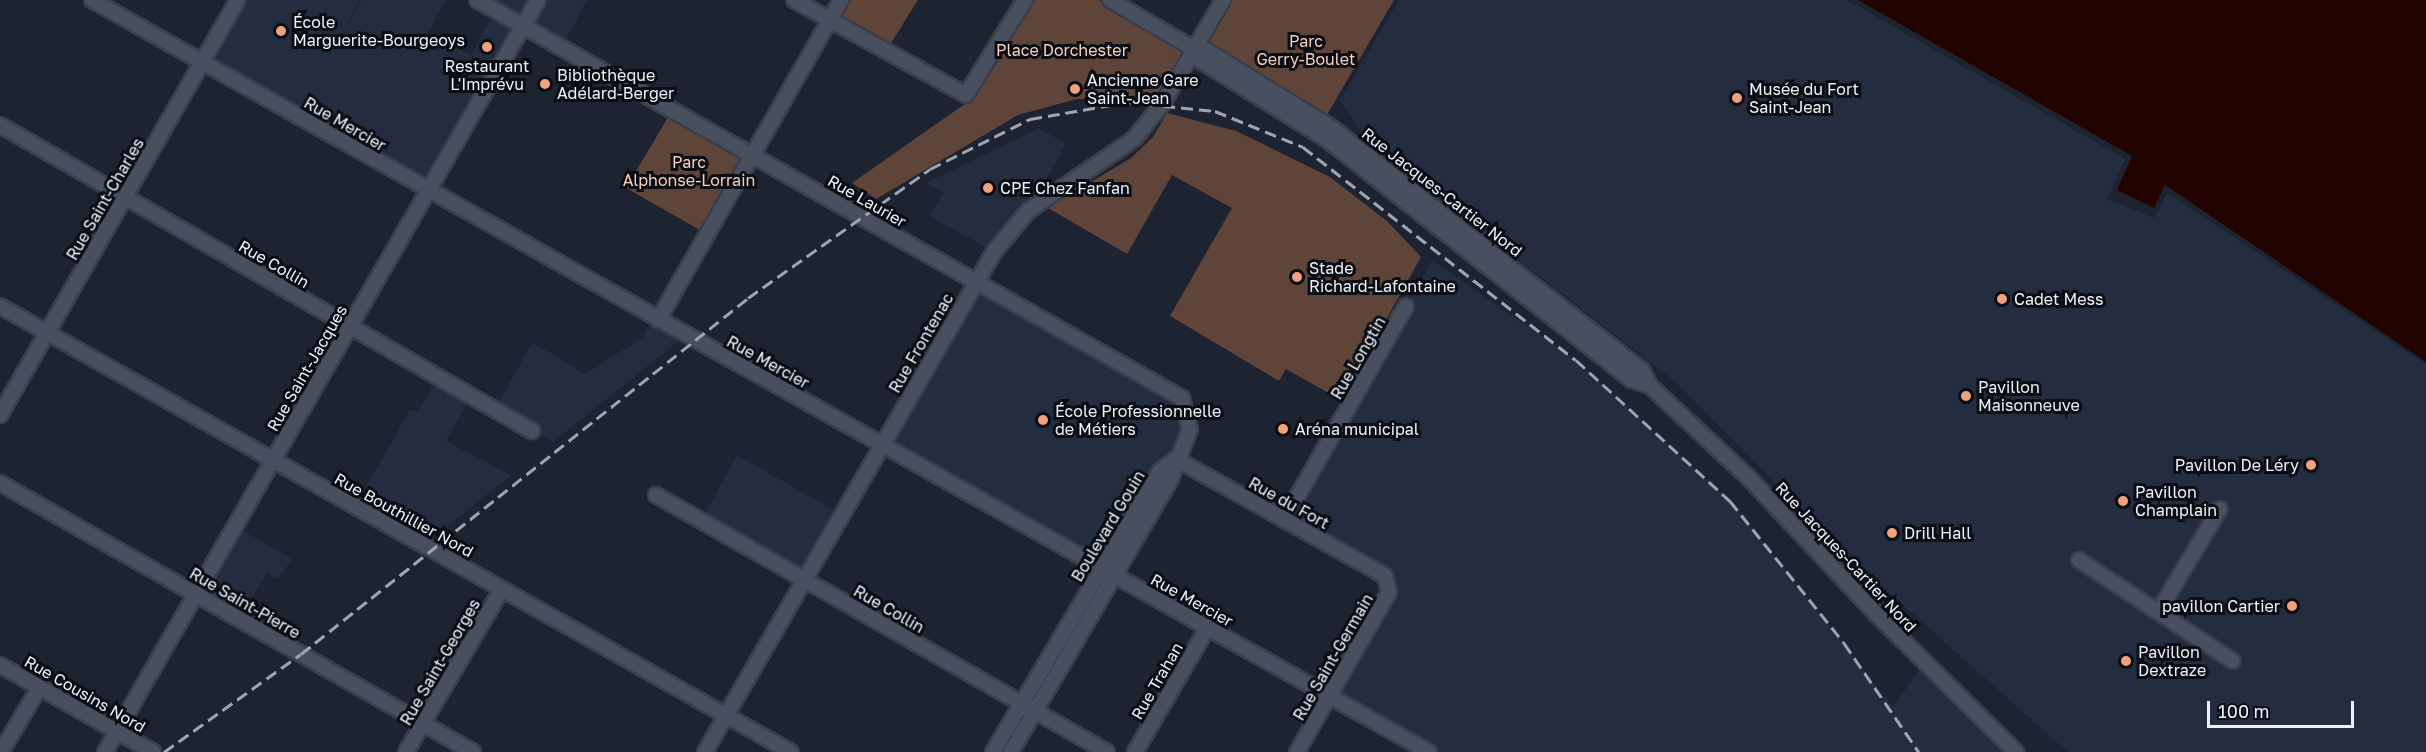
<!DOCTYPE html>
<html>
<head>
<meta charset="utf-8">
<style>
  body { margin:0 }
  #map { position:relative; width:2426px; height:752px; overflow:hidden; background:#1d2331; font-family:"Golos Text",sans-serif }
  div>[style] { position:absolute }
  .built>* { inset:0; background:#242c40 }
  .green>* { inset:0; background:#5f4539 }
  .water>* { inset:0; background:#210400 }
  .roads { filter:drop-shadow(2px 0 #3a3f4b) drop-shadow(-2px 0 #3a3f4b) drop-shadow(0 2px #3a3f4b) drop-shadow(0 -2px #3a3f4b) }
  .minor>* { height:14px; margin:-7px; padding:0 7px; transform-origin:7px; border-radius:7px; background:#484f5f }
  .rail>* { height:3px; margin-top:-1.5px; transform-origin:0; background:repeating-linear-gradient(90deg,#9fa4af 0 12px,transparent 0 18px) }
  .dots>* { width:16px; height:16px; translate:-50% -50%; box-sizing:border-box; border:3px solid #0a0d13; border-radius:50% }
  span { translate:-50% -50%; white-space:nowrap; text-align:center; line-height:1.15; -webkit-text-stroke:6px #0a0d13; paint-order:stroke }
  .poi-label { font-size:16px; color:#eef2fc }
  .left { translate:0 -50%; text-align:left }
  .right { translate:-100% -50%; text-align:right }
  .park-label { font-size:16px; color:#f9d0bd }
  .street-label { font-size:16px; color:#eef2fc }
  .scale { position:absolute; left:2207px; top:701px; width:147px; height:27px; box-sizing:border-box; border:3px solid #eef2fc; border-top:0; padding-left:8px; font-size:18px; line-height:21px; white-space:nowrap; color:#eef2fc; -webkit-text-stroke:4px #0a0d13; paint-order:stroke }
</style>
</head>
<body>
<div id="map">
  <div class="built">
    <i style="clip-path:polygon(238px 0,360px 0,339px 40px,362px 0,446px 0,420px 47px,439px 51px,444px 42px,471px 55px,495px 10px,477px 0,587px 0,562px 47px,523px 26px,428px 191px,202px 62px)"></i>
    <i style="clip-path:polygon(1399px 0,1847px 0,2125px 159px,2107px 199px,2155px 218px,2167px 193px,2426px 364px,2426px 752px,2068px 752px,1847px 555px,1673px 380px,1369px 144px,1340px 100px)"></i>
    <i style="clip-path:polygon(1039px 128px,1066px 144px,1028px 211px,994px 252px,929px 216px,944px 193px,926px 183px)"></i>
    <i style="clip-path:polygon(1432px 260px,1576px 360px,1730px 501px,1893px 707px,1924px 663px,2016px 752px,1429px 752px,1329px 696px,1389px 592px,1385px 576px,1284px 520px)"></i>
    <i style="clip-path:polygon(975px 280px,1182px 398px,1190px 429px,1102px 568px,881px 444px)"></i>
    <i style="clip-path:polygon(653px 317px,685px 336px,553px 442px,495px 410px,532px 342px,585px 374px,642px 338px)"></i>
    <i style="clip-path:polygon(439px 377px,471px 396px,446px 441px,511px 475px,424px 545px,355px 506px,410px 410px,417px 412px)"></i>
    <i style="clip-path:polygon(737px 455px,841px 514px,804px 579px,701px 521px)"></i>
    <i style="clip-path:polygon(235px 526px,292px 559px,278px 579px,267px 573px,239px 619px,196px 594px)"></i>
  </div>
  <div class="green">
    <i style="clip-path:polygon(841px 0,918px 0,886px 51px,829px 20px)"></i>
    <i style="clip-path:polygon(1034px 0,1099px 0,1186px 50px,1155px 98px,1077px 99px,1018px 115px,876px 199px,852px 183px,972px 99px)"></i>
    <i style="clip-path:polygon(1229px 0,1394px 0,1328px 113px,1332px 128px,1204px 44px)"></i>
    <i style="clip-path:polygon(673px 109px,753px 154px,707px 234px,626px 188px)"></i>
    <i style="clip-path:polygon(1167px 113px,1236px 131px,1330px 177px,1388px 222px,1421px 257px,1341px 400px,1286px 369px,1279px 381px,1170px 316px,1232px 208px,1172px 175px,1127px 254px,1048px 208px,1131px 158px,1153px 137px)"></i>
  </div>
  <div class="water">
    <i style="clip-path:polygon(1858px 0,2426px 0,2426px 362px,2165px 185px,2154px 208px,2117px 190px,2132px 156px)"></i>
  </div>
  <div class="roads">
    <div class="minor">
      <i style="left:92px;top:0;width:1534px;rotate:29.36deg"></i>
      <i style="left:477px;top:0;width:810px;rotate:29.45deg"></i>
      <i style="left:1182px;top:398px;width:32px;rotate:76deg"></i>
      <i style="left:1190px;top:429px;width:53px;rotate:110.8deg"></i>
      <i style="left:1171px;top:479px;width:316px;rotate:120.4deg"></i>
      <i style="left:794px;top:0;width:196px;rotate:28.9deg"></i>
      <i style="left:966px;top:95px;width:112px;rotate:-58.2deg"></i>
      <i style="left:1110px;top:0;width:99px;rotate:30.2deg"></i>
      <i style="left:1196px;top:50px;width:8px;rotate:-7deg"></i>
      <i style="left:1204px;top:49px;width:150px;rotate:31.7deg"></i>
      <i style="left:1332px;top:128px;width:393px;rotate:38deg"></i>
      <i style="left:1642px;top:370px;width:18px;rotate:63deg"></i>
      <i style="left:1650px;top:386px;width:134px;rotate:42.9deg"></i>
      <i style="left:1748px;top:477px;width:187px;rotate:46.9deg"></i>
      <i style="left:1876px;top:614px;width:197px;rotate:44.6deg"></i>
      <i style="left:1196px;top:50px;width:9px;rotate:77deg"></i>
      <i style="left:1198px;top:59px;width:155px;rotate:32deg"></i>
      <i style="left:1329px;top:141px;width:386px;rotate:38.3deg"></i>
      <i style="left:1632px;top:380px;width:19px;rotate:18deg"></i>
      <i style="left:0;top:125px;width:614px;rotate:29.91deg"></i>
      <i style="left:0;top:306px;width:908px;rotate:29.42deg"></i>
      <i style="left:658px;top:320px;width:369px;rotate:-60.2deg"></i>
      <i style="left:0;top:415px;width:478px;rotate:-60.2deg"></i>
      <i style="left:1176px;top:459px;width:240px;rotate:29.2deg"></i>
      <i style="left:1385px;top:576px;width:16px;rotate:76deg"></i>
      <i style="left:1389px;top:592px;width:185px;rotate:119.9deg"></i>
      <i style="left:0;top:483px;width:544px;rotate:29.63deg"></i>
      <i style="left:656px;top:495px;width:519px;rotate:29.68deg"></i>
      <i style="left:1284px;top:520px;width:246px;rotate:-60.3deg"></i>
      <i style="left:2079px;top:560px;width:184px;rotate:33.3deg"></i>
      <i style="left:2158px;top:612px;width:120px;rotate:-59deg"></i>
      <i style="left:0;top:665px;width:176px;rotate:29.6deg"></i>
      <i style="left:1px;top:752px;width:74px;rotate:-59.3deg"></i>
      <i style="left:105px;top:752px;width:868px;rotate:-60.07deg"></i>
      <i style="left:406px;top:752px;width:189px;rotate:-59.5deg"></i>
      <i style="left:705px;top:752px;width:578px;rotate:-59.97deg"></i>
      <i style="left:994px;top:252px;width:53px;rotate:-50.3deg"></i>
      <i style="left:1028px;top:211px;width:128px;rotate:-34.2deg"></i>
      <i style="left:1134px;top:139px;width:46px;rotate:-51.1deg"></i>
      <i style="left:1163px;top:103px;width:119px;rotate:-59.8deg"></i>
      <i style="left:993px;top:752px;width:327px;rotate:-59.3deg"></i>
      <i style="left:1160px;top:471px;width:20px;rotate:-37deg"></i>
      <i style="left:1135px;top:752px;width:145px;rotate:-59.7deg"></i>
    </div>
  </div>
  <div class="rail">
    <i style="left:164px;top:752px;width:168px;rotate:-35.6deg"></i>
    <i style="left:301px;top:654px;width:571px;rotate:-38.53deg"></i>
    <i style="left:748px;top:298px;width:223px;rotate:-35.3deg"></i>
    <i style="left:930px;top:169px;width:112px;rotate:-26.6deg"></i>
    <i style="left:1030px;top:119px;width:98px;rotate:-9.9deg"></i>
    <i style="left:1127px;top:102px;width:88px;rotate:5.8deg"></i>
    <i style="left:1215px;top:111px;width:95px;rotate:22.2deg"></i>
    <i style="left:1303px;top:147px;width:346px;rotate:38deg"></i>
    <i style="left:1576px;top:360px;width:209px;rotate:42.5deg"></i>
    <i style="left:1730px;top:501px;width:182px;rotate:51.2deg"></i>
    <i style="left:1844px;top:643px;width:132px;rotate:55.5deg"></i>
  </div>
  <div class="dots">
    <i style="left:281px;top:31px;background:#f1a17b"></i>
    <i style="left:487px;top:47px;background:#f1a17b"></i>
    <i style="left:545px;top:84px;background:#f1a17b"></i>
    <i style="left:1075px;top:89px;background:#f1a17b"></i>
    <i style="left:1737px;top:98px;background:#f1a17b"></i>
    <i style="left:988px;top:188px;background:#f1a17b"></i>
    <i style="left:1297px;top:277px;background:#f1a17b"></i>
    <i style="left:2002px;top:299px;background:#f1a17b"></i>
    <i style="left:1966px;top:396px;background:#f1a17b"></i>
    <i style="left:1043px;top:420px;background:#f1a17b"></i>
    <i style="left:1283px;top:429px;background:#f1a17b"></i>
    <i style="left:2311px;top:465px;background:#f1a17b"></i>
    <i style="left:2123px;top:501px;background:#f1a17b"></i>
    <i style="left:1892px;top:533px;background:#f1a17b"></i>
    <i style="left:2292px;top:606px;background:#f1a17b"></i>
    <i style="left:2126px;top:661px;background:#f1a17b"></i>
  </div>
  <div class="poi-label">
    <span class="left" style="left:293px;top:31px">École<br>Marguerite-Bourgeoys</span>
    <span style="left:487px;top:75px">Restaurant<br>L'Imprévu</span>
    <span class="left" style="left:557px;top:84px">Bibliothèque<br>Adélard-Berger</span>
    <span class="left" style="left:1087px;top:89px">Ancienne Gare<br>Saint-Jean</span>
    <span class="left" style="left:1749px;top:98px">Musée du Fort<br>Saint-Jean</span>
    <span class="left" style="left:1000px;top:188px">CPE Chez Fanfan</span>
    <span class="left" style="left:1309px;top:277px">Stade<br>Richard-Lafontaine</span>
    <span class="left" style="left:2014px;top:299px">Cadet Mess</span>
    <span class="left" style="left:1978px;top:396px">Pavillon<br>Maisonneuve</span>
    <span class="left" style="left:1055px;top:420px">École Professionnelle<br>de Métiers</span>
    <span class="left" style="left:1295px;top:429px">Aréna municipal</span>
    <span class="right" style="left:2299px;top:465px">Pavillon De Léry</span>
    <span class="left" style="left:2135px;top:501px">Pavillon<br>Champlain</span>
    <span class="left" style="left:1904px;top:533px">Drill Hall</span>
    <span class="right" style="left:2280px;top:606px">pavillon Cartier</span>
    <span class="left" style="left:2138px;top:661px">Pavillon<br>Dextraze</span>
  </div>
  <div class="park-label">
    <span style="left:1306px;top:50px">Parc<br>Gerry-Boulet</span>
    <span style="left:1062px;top:50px">Place Dorchester</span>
    <span style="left:689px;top:171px">Parc<br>Alphonse-Lorrain</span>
  </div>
  <div class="street-label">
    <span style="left:345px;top:124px;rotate:30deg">Rue Mercier</span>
    <span style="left:1442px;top:192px;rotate:38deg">Rue Jacques-Cartier Nord</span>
    <span style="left:105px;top:199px;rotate:-60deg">Rue Saint-Charles</span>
    <span style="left:867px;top:201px;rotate:30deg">Rue Laurier</span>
    <span style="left:274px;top:264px;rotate:30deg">Rue Collin</span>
    <span style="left:921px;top:343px;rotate:-60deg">Rue Frontenac</span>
    <span style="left:1358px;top:358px;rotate:-60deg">Rue Longtin</span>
    <span style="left:768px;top:362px;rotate:29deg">Rue Mercier</span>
    <span style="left:307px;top:368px;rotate:-60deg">Rue Saint-Jacques</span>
    <span style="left:1289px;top:503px;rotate:29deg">Rue du Fort</span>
    <span style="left:404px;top:515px;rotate:29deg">Rue Bouthillier Nord</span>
    <span style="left:1108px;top:526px;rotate:-59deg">Boulevard Gouin</span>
    <span style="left:1846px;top:557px;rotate:47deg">Rue Jacques-Cartier Nord</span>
    <span style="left:1192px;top:600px;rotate:29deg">Rue Mercier</span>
    <span style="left:245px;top:603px;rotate:30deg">Rue Saint-Pierre</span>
    <span style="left:889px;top:609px;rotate:30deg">Rue Collin</span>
    <span style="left:1333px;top:657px;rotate:-60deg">Rue Saint-Germain</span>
    <span style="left:440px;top:662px;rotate:-60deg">Rue Saint-Georges</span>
    <span style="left:1157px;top:681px;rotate:-60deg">Rue Trahan</span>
    <span style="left:85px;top:694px;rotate:30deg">Rue Cousins Nord</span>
  </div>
  <div class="scale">100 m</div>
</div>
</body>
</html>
